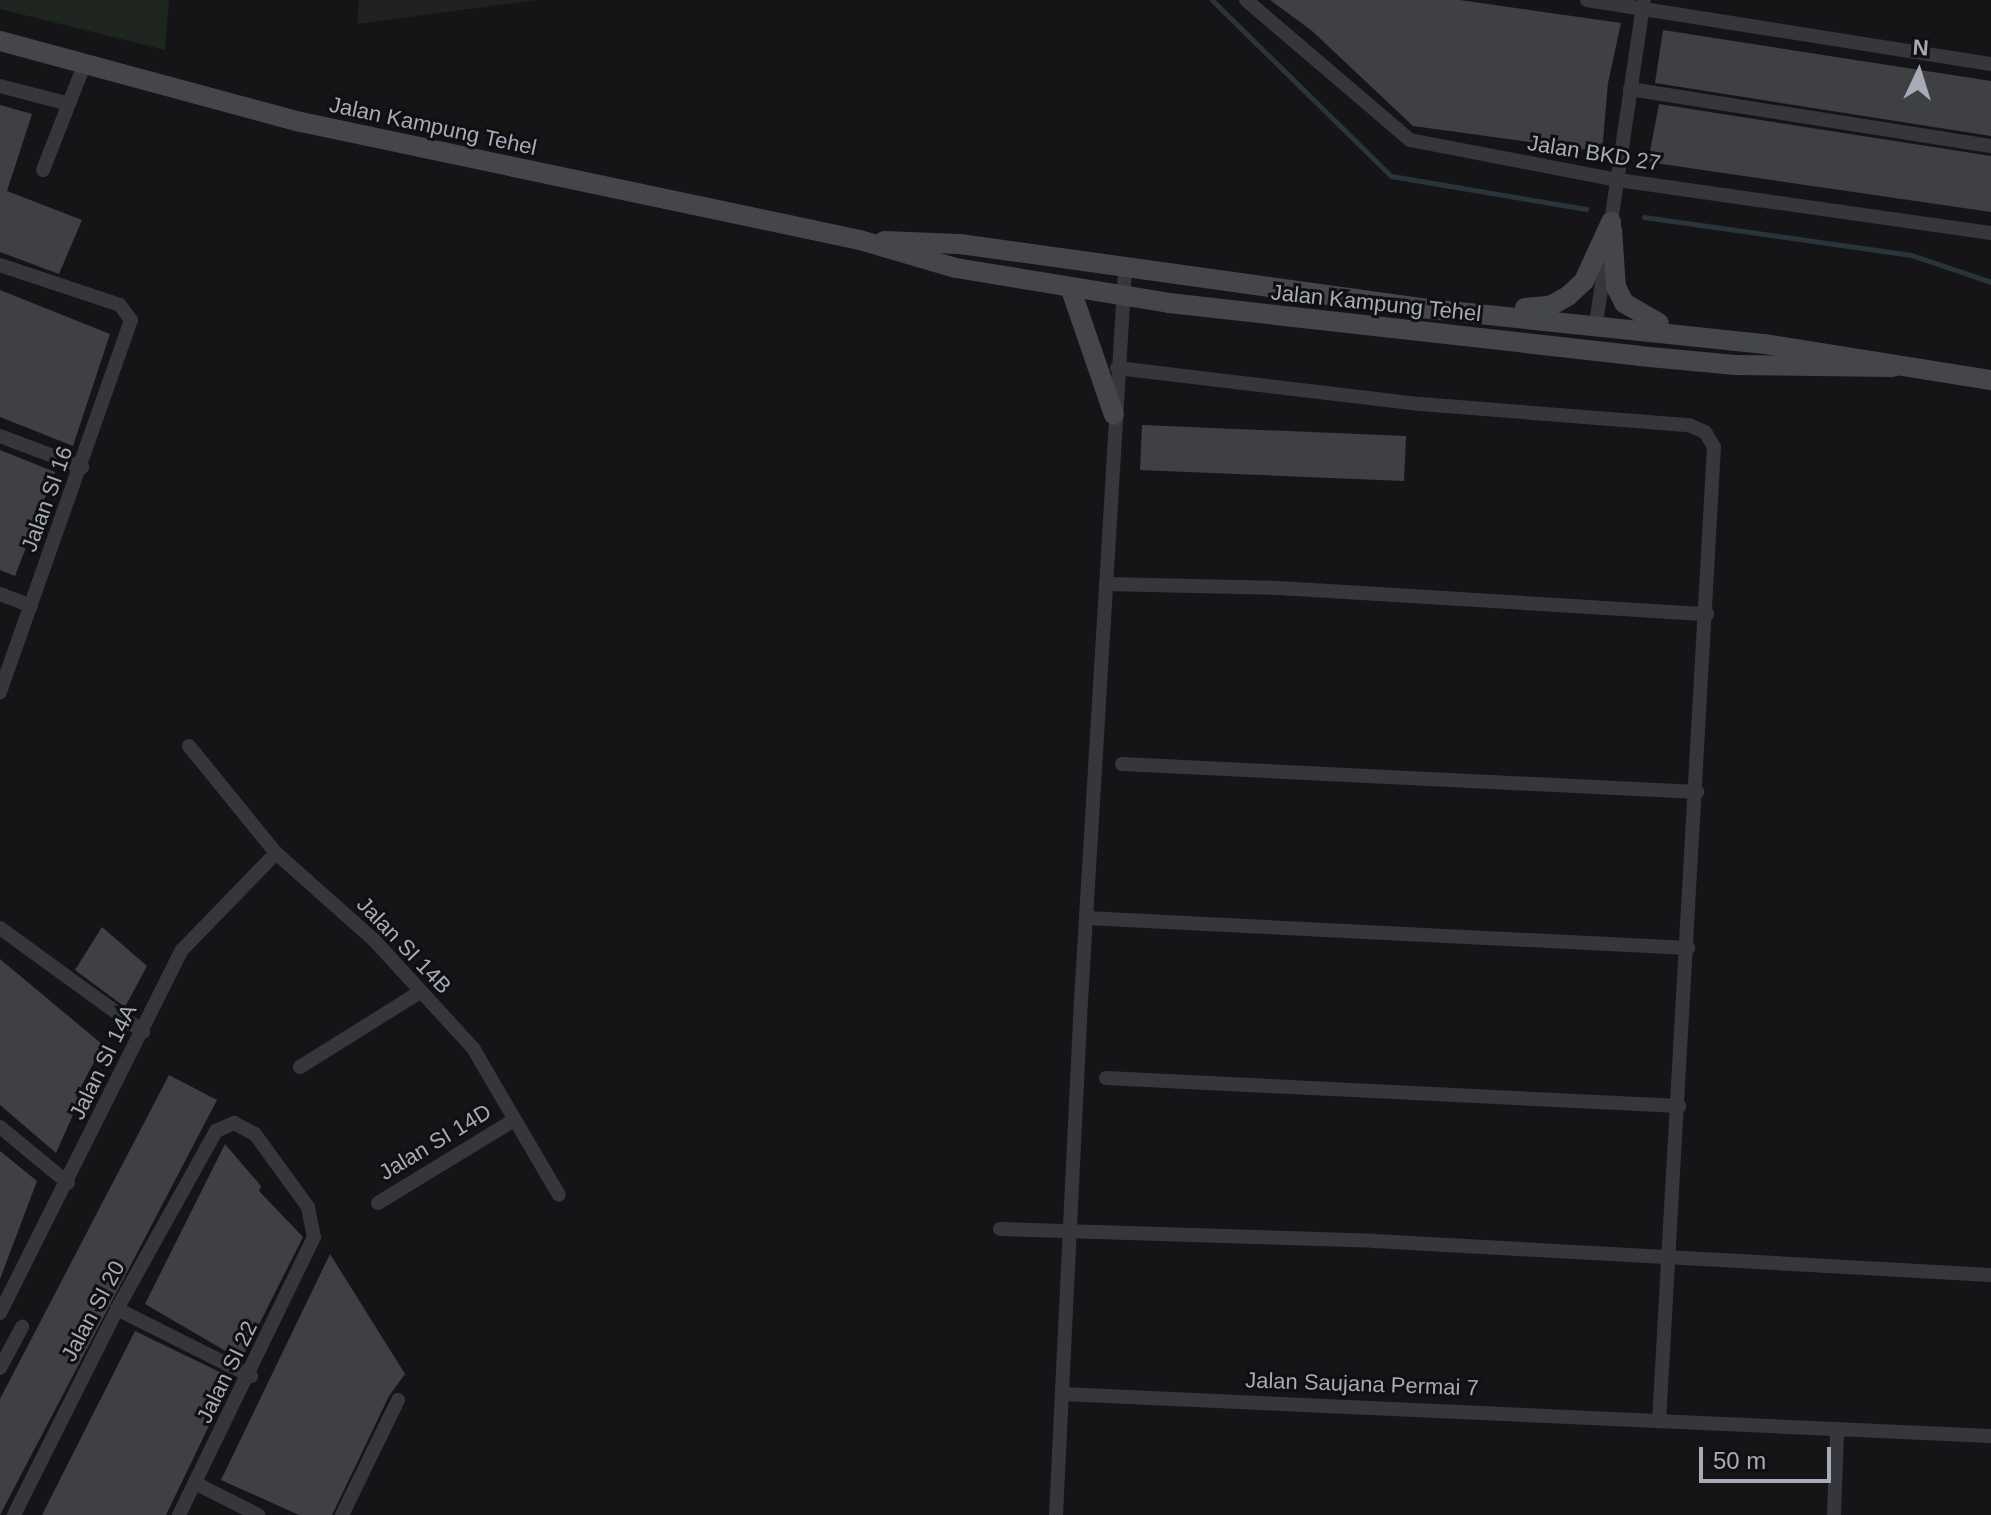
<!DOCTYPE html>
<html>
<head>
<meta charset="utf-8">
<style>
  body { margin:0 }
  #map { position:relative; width:1991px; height:1515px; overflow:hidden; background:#151517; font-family:Helvetica,sans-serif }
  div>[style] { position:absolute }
  .built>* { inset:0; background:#212124 }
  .green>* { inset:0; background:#1d251e }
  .stream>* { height:5px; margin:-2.5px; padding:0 2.5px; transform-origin:2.5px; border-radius:2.5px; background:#2a343b }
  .building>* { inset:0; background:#3f4044 }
  .street>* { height:14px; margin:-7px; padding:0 7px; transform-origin:7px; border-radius:7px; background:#36373c }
  .secondary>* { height:20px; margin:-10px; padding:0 10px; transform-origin:10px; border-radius:10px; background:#44464c }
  span { translate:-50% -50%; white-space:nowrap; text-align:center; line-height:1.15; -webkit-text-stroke:6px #101012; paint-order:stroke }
  .street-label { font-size:22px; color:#a6abb7 }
  .north { position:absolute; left:1879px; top:32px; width:80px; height:80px; -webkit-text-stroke:6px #101012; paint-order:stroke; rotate:4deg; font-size:22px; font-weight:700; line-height:32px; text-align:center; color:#a6abb7 }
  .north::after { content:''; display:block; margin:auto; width:28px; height:36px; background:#a6abb7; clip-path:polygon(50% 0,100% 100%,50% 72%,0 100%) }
  .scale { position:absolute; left:1699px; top:1447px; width:132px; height:36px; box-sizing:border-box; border:4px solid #a6abb7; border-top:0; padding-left:10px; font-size:24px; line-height:28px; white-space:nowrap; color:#a6abb7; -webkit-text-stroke:6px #101012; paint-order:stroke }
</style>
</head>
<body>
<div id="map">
  <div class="built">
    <i style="clip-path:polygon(359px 0,537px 0,357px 24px)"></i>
  </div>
  <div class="green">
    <i style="clip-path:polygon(0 0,169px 0,165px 50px,0 9px)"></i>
  </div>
  <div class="stream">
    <i style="left:1212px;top:0;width:251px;rotate:44.5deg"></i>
    <i style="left:1391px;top:176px;width:198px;rotate:9.6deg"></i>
    <i style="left:1644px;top:217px;width:270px;rotate:8.1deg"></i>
    <i style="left:1911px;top:255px;width:84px;rotate:18.6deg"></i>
  </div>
  <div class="building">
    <i style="clip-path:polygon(1270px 0,1460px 0,1621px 23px,1608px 83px,1602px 152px,1413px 126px,1311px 30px)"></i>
    <i style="clip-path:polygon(1663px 30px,1991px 81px,1991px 136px,1655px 83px)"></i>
    <i style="clip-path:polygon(1659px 104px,1991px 156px,1991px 212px,1648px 162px)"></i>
    <i style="clip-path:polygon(0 105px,32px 114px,7px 191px,82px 220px,59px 274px,0 252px)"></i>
    <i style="clip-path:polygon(0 290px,110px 334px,73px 446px,0 417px)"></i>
    <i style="clip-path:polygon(1142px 425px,1406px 436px,1404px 481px,1140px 470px)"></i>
    <i style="clip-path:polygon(0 450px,55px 472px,15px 576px,0 570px)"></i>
    <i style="clip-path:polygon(102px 927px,147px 966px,125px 1007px,75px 970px)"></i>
    <i style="clip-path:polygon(0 959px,103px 1045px,76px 1096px,80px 1099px,56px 1153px,0 1105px)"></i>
    <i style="clip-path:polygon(169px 1075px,217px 1100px,0 1515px,0 1399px)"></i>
    <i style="clip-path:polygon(225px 1144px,261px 1186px,259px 1191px,303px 1237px,241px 1360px,145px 1304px)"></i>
    <i style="clip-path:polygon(0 1151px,37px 1181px,0 1279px)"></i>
    <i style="clip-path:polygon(330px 1254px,405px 1374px,389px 1396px,332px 1515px,299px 1515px,221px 1480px)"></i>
    <i style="clip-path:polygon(135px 1331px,232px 1378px,166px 1515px,42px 1515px)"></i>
  </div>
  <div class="street">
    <i style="left:1246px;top:0;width:216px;rotate:40.5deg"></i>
    <i style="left:1410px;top:140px;width:212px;rotate:10.9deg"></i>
    <i style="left:1618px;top:180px;width:377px;rotate:8.1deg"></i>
    <i style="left:1587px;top:0;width:409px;rotate:9deg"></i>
    <i style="left:0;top:86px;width:71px;rotate:14.6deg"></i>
    <i style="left:1630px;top:89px;width:365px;rotate:9deg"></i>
    <i style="left:43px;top:170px;width:115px;rotate:-68.6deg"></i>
    <i style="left:1610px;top:229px;width:232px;rotate:-81.6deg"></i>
    <i style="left:0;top:265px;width:126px;rotate:18.4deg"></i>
    <i style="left:120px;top:305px;width:19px;rotate:54deg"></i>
    <i style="left:131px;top:320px;width:395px;rotate:109.4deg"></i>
    <i style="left:1596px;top:323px;width:74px;rotate:-81.4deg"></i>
    <i style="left:1117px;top:368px;width:305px;rotate:6.8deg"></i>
    <i style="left:1420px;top:404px;width:270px;rotate:4.5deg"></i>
    <i style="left:1689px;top:425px;width:17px;rotate:24deg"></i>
    <i style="left:1705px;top:432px;width:17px;rotate:59deg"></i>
    <i style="left:1714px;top:447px;width:976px;rotate:93.23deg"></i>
    <i style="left:0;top:436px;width:88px;rotate:20.7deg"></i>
    <i style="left:1106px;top:584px;width:173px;rotate:1.3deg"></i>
    <i style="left:1279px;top:588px;width:429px;rotate:3.5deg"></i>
    <i style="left:0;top:594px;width:33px;rotate:21deg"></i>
    <i style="left:189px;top:746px;width:138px;rotate:50.9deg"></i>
    <i style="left:276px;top:853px;width:131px;rotate:41.6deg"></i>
    <i style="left:374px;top:940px;width:147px;rotate:47.5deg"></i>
    <i style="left:473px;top:1048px;width:170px;rotate:59.7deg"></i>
    <i style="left:1122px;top:764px;width:576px;rotate:2.79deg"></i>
    <i style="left:1086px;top:918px;width:603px;rotate:2.85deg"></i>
    <i style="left:0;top:928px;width:177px;rotate:36deg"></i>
    <i style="left:300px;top:1067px;width:142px;rotate:-32deg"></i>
    <i style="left:1106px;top:1078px;width:574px;rotate:2.8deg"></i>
    <i style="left:0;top:1127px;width:88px;rotate:39.5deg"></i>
    <i style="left:378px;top:1203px;width:159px;rotate:-31.4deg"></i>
    <i style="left:1000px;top:1229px;width:374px;rotate:1.8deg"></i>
    <i style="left:1374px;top:1241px;width:618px;rotate:3.15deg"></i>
    <i style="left:117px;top:1309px;width:150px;rotate:26.6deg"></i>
    <i style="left:0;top:1313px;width:406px;rotate:-63.4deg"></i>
    <i style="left:182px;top:950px;width:135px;rotate:-45.9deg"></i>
    <i style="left:0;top:1368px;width:47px;rotate:-61.8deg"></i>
    <i style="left:1062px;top:1394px;width:930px;rotate:2.59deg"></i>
    <i style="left:195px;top:1483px;width:71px;rotate:26.9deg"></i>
    <i style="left:14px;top:1515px;width:230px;rotate:-63.4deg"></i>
    <i style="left:117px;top:1309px;width:204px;rotate:-60.9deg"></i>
    <i style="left:216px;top:1131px;width:20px;rotate:-24deg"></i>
    <i style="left:234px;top:1123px;width:24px;rotate:28deg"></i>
    <i style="left:255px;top:1134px;width:90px;rotate:54deg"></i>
    <i style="left:308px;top:1207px;width:31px;rotate:79deg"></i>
    <i style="left:314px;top:1237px;width:309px;rotate:115.9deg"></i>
    <i style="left:342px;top:1515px;width:128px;rotate:-64deg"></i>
    <i style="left:1056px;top:1515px;width:515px;rotate:-87.22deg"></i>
    <i style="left:1081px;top:1001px;width:731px;rotate:-86.55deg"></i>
    <i style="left:1834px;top:1515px;width:83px;rotate:-87.9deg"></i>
  </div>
  <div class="secondary">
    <i style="left:0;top:41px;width:312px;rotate:15.1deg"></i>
    <i style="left:301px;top:122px;width:571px;rotate:11.92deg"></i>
    <i style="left:860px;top:240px;width:100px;rotate:16.3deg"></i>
    <i style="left:956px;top:268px;width:216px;rotate:9.3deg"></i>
    <i style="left:1169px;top:303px;width:473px;rotate:6.4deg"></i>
    <i style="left:1639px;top:356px;width:97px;rotate:5.3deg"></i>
    <i style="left:1736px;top:365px;width:157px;rotate:0.7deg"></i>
    <i style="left:1612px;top:230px;width:57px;rotate:86deg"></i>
    <i style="left:1616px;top:287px;width:18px;rotate:63deg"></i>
    <i style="left:1624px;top:303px;width:40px;rotate:29.7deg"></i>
    <i style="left:884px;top:241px;width:76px;rotate:2.3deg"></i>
    <i style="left:960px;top:244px;width:465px;rotate:7.9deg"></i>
    <i style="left:1421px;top:308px;width:346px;rotate:6deg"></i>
    <i style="left:1765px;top:344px;width:229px;rotate:9.1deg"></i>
    <i style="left:1070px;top:287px;width:135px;rotate:71deg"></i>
    <i style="left:1525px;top:308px;width:25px;rotate:-5deg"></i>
    <i style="left:1550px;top:306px;width:21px;rotate:-29deg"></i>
    <i style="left:1568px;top:296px;width:22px;rotate:-43deg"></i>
    <i style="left:1584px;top:281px;width:65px;rotate:-65.4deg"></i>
  </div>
  <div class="street-label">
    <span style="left:433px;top:126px;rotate:12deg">Jalan Kampung Tehel</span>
    <span style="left:1594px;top:153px;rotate:9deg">Jalan BKD 27</span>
    <span style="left:1376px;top:303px;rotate:6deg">Jalan Kampung Tehel</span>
    <span style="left:47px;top:499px;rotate:-70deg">Jalan SI 16</span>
    <span style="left:404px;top:945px;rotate:46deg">Jalan SI 14B</span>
    <span style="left:103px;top:1062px;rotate:-64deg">Jalan SI 14A</span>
    <span style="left:435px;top:1142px;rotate:-31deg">Jalan SI 14D</span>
    <span style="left:93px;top:1311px;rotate:-62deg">Jalan SI 20</span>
    <span style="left:227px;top:1372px;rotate:-64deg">Jalan SI 22</span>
    <span style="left:1362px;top:1384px;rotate:2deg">Jalan Saujana Permai 7</span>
  </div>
  <div class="north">N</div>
  <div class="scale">50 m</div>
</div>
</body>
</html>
